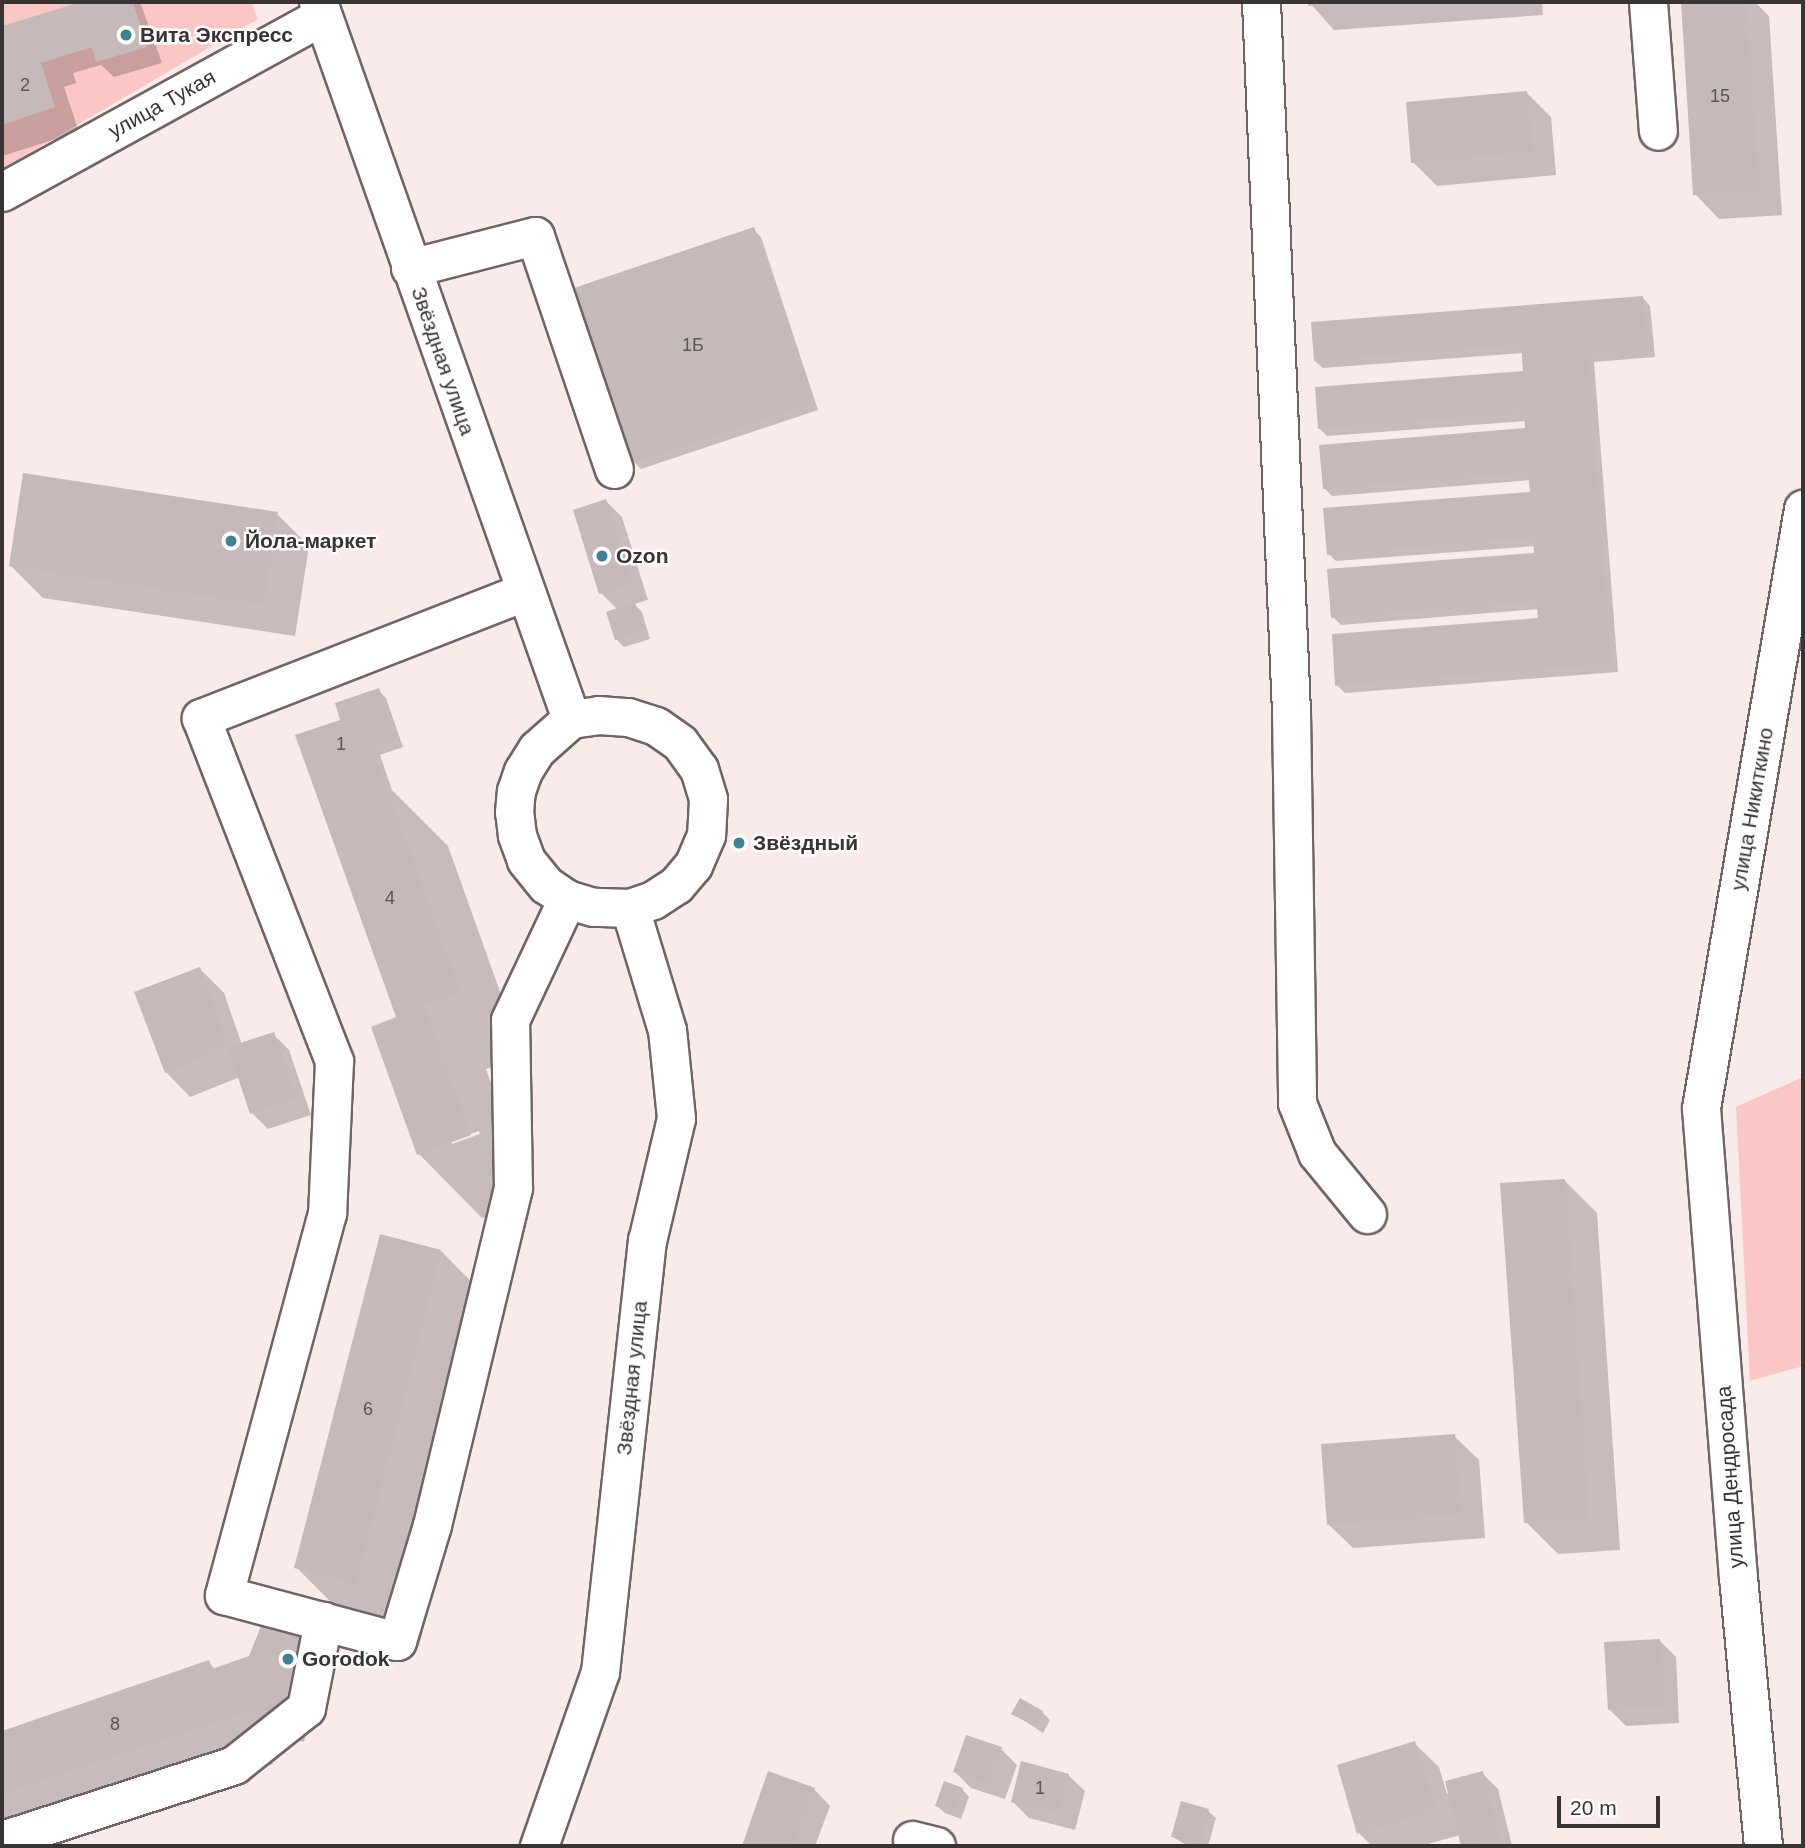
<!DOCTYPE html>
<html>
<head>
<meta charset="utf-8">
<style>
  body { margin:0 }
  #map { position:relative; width:1805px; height:1848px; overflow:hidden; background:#f9ebea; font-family:Helvetica,sans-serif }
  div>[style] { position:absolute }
  .green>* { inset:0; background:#fbc7c5 }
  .shadow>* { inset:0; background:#0003 }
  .building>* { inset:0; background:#c6b9b9 }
  .roads { filter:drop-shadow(2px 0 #706464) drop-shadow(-2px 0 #706464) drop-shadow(0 2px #706464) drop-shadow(0 -2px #706464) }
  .minor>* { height:37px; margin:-18.5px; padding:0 18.5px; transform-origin:18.5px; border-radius:18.5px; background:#fff }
  .dots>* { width:19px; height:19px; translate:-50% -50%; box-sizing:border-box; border:4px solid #fefbfb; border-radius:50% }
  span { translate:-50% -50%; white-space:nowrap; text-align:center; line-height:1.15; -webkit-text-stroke:5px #fefbfb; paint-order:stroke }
  .number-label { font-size:18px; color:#5c5555 }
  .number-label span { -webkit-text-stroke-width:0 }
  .poi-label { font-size:21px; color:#393434; font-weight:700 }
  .left { translate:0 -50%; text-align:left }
  .street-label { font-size:21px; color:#393434 }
  .frame { position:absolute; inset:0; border:4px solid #393434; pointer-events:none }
  .scale { position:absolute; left:1557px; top:1796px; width:103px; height:32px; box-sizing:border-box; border:4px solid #393434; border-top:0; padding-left:9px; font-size:21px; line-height:24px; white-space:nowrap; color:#393434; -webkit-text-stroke:5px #fefbfb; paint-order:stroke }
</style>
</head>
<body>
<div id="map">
  <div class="green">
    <i style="clip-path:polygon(2px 2px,251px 2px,258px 19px,2px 169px)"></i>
    <i style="clip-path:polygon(1803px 1077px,1803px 1366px,1750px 1381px,1736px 1107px)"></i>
  </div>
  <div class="shadow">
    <i style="clip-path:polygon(87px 2px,140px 2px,162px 63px,114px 77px,101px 65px,73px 73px,76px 83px,64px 87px,79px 132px,2px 156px,2px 28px)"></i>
    <i style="clip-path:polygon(1309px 2px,1542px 2px,1543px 15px,1334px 30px)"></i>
    <i style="clip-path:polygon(1682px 2px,1755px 2px,1769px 16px,1782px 215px,1719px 219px,1695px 194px)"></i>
    <i style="clip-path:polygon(1527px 93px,1551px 117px,1556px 175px,1437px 186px,1413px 162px)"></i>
    <i style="clip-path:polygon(753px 229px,761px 237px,818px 410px,641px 469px,634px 462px)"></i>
    <i style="clip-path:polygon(1643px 298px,1650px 306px,1655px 357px,1594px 362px,1618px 672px,1345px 693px,1337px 685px,1540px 620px,1539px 609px,1341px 625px,1333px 617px,1535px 554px,1535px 546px,1336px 561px,1329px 554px,1532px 493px,1531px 480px,1332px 496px,1324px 488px,1527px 430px,1527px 421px,1327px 436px,1320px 429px,1524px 373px,1523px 353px,1323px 368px,1315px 361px)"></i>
    <i style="clip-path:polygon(606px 501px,622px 517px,648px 600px,634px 604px,642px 612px,650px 639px,624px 647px,616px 639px,618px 610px,601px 593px)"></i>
    <i style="clip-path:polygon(277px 514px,309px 546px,295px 636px,43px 598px,11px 566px)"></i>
    <i style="clip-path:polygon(evenodd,378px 690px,386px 698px,403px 747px,380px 755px,392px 790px,448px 846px,523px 1056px,486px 1069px,533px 1199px,482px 1218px,419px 1154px,399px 1018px,342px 721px,378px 690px,479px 1131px,480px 1134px,452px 1144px,452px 1140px,479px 1131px)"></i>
    <i style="clip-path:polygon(200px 969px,224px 993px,242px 1045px,273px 1034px,289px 1050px,311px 1115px,268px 1129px,252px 1113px,240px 1077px,190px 1097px,166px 1072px)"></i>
    <i style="clip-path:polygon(1565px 1181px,1597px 1213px,1620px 1550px,1558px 1554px,1526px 1522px)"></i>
    <i style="clip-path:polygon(441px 1251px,504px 1315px,419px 1646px,360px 1631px,296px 1567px)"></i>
    <i style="clip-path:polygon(1454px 1436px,1479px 1460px,1485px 1538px,1353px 1548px,1328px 1524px)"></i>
    <i style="clip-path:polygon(1660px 1641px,1676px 1657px,1679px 1723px,1626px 1726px,1609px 1709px)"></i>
    <i style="clip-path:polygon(328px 1658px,304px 1742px,274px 1734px,264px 1737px,273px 1764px,30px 1846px,2px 1846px,2px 1733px,208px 1662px,216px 1670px)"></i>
    <i style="clip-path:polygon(1042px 1712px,1050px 1720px,1043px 1733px,1014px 1714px)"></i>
    <i style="clip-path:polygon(1414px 1743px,1439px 1767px,1447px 1794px,1482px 1773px,1498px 1789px,1512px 1846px,1463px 1846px,1460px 1835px,1421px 1846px,1372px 1846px,1359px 1833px)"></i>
    <i style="clip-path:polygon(1001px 1749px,1017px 1765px,1005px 1799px,971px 1788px,955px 1772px)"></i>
    <i style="clip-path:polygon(769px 1774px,814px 1789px,830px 1806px,815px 1846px,744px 1846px)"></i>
    <i style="clip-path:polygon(1068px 1775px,1085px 1791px,1075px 1830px,1029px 1818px,1013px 1802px)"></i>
    <i style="clip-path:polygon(962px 1789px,969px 1797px,961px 1819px,945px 1813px,937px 1806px)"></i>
    <i style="clip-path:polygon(1208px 1811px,1216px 1818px,1208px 1846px,1188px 1846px,1173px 1837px)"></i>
  </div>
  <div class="building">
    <i style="clip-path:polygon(81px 2px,133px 2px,147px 47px,96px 62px,92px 47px,41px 63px,55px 107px,2px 125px,2px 26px)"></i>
    <i style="clip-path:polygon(1308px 2px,1344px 2px,1344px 4px,1308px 6px)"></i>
    <i style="clip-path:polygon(1681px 2px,1746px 2px,1759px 191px,1693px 195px)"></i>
    <i style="clip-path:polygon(1527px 91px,1533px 152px,1411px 163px,1406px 102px)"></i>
    <i style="clip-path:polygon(754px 227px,812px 403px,632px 463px,574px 288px)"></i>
    <i style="clip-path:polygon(1643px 296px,1648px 350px,1588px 355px,1611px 664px,1335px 686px,1332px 634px,1538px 618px,1536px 602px,1331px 618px,1327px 569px,1534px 553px,1533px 538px,1327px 555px,1323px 508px,1530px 492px,1528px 473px,1323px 489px,1319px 445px,1525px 428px,1524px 413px,1318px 429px,1315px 387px,1523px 371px,1521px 345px,1314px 361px,1311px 322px)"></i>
    <i style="clip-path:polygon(23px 473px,278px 512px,263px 605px,9px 566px)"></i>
    <i style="clip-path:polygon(606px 499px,633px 583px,599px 594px,573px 510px)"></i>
    <i style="clip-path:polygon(635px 602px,644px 631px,615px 640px,606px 612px)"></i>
    <i style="clip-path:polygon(379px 688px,396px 740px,373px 748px,460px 992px,424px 1006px,471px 1135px,417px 1155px,371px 1027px,396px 1017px,295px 735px,340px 720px,335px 703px)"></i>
    <i style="clip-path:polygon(200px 967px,228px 1047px,274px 1032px,296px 1099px,250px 1114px,228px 1047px,165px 1073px,134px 992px)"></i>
    <i style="clip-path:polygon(1565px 1179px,1589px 1518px,1524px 1523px,1500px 1183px)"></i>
    <i style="clip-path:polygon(380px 1234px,441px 1250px,356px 1584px,294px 1568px)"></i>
    <i style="clip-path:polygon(1455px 1434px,1461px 1514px,1327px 1525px,1321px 1444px)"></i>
    <i style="clip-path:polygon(263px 1621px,305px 1632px,280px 1719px,249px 1711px,2px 1794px,2px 1731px,209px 1660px,212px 1669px,249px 1656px)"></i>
    <i style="clip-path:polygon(1660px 1639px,1664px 1707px,1608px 1710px,1604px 1642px)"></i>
    <i style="clip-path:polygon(1020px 1698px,1043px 1711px,1035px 1726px,1011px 1714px)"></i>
    <i style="clip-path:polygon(966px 1735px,1002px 1747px,989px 1784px,953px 1772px)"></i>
    <i style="clip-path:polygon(1415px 1741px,1436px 1811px,1357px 1834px,1337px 1765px)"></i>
    <i style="clip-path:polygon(1021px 1761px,1069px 1774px,1059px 1814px,1011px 1802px)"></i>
    <i style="clip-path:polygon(768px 1771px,815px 1788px,794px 1846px,742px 1846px)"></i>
    <i style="clip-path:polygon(1483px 1771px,1499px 1838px,1461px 1846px,1445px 1781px)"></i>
    <i style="clip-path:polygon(944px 1781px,963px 1788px,954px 1813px,935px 1806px)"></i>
    <i style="clip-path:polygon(1181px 1801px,1209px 1809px,1200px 1845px,1171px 1837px)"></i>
  </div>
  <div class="roads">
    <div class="minor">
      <i style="left:318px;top:2px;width:760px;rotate:70.56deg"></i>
      <i style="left:1261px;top:2px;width:711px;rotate:87.58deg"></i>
      <i style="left:1291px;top:712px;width:391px;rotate:89.1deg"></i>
      <i style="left:1297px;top:1103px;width:54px;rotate:68.2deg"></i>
      <i style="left:1317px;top:1153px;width:79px;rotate:50.7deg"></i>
      <i style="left:1648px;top:2px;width:129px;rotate:85.6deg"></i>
      <i style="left:2px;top:192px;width:365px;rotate:-28.8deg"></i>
      <i style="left:410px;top:268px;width:129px;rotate:-14.4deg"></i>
      <i style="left:535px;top:236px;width:246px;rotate:71.3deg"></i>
      <i style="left:524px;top:592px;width:347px;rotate:158.7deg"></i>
      <i style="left:201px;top:718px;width:368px;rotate:68.8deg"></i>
      <i style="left:334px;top:1061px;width:152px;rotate:92.6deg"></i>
      <i style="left:327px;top:1213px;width:396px;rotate:105.1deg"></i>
      <i style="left:224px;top:1595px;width:179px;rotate:14.9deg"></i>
      <i style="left:397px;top:1641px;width:121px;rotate:-73.2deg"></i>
      <i style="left:432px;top:1525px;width:347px;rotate:-76.5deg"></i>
      <i style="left:513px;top:1188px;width:168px;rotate:-91deg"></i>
      <i style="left:510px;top:1020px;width:134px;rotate:-64.8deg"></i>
      <i style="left:598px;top:715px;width:30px;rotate:4deg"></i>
      <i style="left:628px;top:717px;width:29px;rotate:18deg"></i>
      <i style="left:656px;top:726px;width:29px;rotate:35deg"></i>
      <i style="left:680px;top:743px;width:32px;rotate:54deg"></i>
      <i style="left:699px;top:769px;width:31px;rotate:73deg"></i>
      <i style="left:708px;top:799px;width:36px;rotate:93deg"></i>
      <i style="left:706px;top:835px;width:33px;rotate:113deg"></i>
      <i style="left:693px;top:865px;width:26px;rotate:130deg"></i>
      <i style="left:676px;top:885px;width:27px;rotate:147deg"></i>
      <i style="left:653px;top:900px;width:24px;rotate:161deg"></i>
      <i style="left:630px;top:908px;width:37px;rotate:-178deg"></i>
      <i style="left:593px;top:907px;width:27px;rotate:-163deg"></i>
      <i style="left:567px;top:899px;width:25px;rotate:-146deg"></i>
      <i style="left:546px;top:885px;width:32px;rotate:-129deg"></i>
      <i style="left:526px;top:860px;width:27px;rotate:-110deg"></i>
      <i style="left:517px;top:835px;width:23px;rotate:-97deg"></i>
      <i style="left:514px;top:812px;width:21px;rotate:-85deg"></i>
      <i style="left:516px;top:791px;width:21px;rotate:-71deg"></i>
      <i style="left:523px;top:771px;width:26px;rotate:-58deg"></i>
      <i style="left:537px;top:749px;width:45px;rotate:-41.4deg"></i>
      <i style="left:571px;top:719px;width:27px;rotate:-8deg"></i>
      <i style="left:2px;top:1840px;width:244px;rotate:-17.9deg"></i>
      <i style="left:234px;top:1765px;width:92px;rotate:-38.4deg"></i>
      <i style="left:306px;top:1708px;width:89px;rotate:-78.9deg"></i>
      <i style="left:912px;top:1840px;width:25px;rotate:14deg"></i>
      <i style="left:539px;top:1846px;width:184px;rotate:-70.7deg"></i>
      <i style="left:600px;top:1672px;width:434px;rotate:-83.8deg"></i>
      <i style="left:647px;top:1241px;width:126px;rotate:-76.7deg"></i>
      <i style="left:676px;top:1118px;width:88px;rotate:-95.8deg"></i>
      <i style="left:667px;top:1030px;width:127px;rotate:-106.9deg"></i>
      <i style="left:1763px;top:1846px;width:269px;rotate:-95.3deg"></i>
      <i style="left:1738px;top:1578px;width:471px;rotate:-94.5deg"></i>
      <i style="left:1701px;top:1108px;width:608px;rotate:-80.34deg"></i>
    </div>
  </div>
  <div class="dots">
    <i style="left:126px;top:35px;background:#3e8291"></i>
    <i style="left:231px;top:541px;background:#3e8291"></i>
    <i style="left:602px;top:556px;background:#3e8291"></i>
    <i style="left:739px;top:843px;background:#3e8291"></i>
    <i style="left:288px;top:1659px;background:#3e8291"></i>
  </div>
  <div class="number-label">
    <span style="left:25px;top:85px">2</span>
    <span style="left:1720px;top:96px">15</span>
    <span style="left:693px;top:345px">1Б</span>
    <span style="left:341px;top:744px">1</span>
    <span style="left:390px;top:898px">4</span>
    <span style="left:368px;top:1409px">6</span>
    <span style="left:115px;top:1724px">8</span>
    <span style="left:1040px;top:1788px">1</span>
  </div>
  <div class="poi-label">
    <span class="left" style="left:140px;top:35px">Вита Экспресс</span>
    <span class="left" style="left:245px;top:541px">Йола-маркет</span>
    <span class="left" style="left:616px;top:556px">Ozon</span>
    <span class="left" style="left:753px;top:843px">Звёздный</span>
    <span class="left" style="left:302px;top:1659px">Gorodok</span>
  </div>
  <div class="street-label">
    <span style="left:162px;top:104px;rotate:-29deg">улица Тукая</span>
    <span style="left:443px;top:361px;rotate:71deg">Звёздная улица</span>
    <span style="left:1752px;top:809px;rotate:-80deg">улица Никиткино</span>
    <span style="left:632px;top:1378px;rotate:-84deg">Звёздная улица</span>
    <span style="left:1730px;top:1477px;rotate:-94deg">улица Дендросада</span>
  </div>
  <div class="frame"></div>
  <div class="scale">20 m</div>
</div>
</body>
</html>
